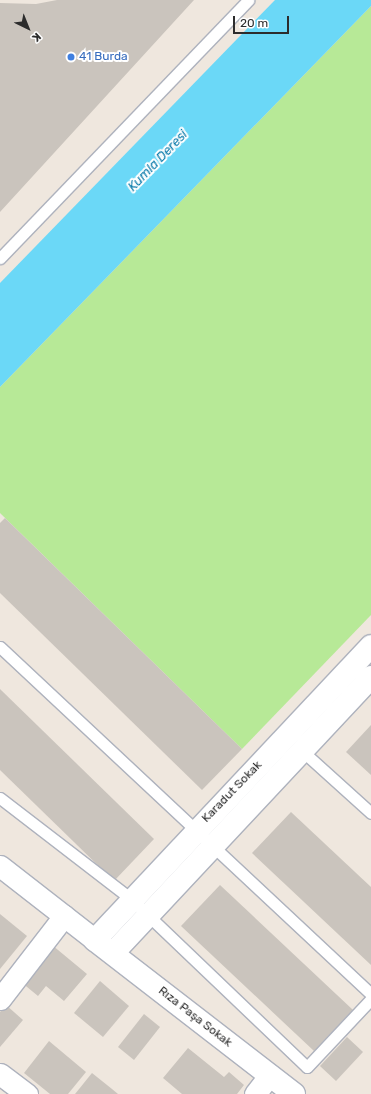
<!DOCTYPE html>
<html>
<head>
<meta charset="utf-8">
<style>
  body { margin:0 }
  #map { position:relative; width:371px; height:1094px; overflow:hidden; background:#efe7de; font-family:Rubik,sans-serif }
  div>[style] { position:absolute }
  .green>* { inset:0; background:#b7e997 }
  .water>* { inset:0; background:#6bd8f7 }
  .building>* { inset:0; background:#cac4bd }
  .roads { filter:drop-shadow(1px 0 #aeb2bd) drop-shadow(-1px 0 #aeb2bd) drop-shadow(0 1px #aeb2bd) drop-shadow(0 -1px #aeb2bd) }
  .lane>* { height:11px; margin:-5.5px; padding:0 5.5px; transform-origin:5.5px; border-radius:5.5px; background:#fff }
  .street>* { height:21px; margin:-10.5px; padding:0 10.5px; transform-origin:10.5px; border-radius:10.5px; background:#fff }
  .secondary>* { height:22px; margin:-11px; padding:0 11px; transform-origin:11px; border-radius:11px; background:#fff }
  .dots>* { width:11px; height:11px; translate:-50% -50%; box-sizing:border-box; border:2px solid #fff; border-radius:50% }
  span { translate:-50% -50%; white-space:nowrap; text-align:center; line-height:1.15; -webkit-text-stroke:4px #fff; paint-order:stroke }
  .shop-label { font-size:12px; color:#366cbe }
  .left { translate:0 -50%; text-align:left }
  .street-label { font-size:12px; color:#2c2c2c }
  .water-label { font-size:13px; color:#0478a9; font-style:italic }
  .north { position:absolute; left:8px; top:8px; width:40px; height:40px; -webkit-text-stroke:3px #fff; paint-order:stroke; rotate:137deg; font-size:11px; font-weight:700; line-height:16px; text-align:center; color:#2c2c2c }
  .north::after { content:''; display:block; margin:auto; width:14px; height:18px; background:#2c2c2c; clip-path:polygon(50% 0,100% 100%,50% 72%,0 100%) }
  .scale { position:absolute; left:233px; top:16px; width:56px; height:18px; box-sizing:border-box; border:2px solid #2c2c2c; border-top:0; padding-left:5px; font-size:12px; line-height:14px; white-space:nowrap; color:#2c2c2c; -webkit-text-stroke:3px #fff; paint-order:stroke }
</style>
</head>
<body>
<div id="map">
  <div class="green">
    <i style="clip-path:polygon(371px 6px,371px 615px,242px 749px,0 513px,0 387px)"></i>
  </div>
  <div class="water">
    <i style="clip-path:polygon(275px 0,371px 0,371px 6px,0 387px,0 283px)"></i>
  </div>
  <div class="building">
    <i style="clip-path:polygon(57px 0,194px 0,0 212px,0 3px,36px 4px)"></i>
    <i style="clip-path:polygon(5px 518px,242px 749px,202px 790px,0 593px,0 523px)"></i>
    <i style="clip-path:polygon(0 689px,154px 839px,114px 881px,0 770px)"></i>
    <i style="clip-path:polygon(371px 725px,371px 775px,346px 752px)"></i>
    <i style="clip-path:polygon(291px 812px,371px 887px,371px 965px,252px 853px)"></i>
    <i style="clip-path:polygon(220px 885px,353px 1010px,314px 1051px,181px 926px)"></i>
    <i style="clip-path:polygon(0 914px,27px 936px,0 969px)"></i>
    <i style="clip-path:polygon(52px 945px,87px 974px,64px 1001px,46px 986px,38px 996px,21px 982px)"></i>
    <i style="clip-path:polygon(100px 981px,129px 1006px,103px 1037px,74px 1013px)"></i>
    <i style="clip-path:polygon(6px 1005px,23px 1020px,0 1047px,0 1012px)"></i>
    <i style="clip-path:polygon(144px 1014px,160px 1027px,134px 1060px,118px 1047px)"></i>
    <i style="clip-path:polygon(347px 1037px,363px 1052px,336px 1081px,320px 1066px)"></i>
    <i style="clip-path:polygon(49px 1041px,86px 1072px,68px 1094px,50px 1094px,24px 1073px)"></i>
    <i style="clip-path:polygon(188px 1048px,224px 1077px,229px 1072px,244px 1085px,237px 1094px,182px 1094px,163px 1078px)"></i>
    <i style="clip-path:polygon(92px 1073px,112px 1089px,118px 1094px,75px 1094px)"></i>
  </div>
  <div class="roads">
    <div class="lane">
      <i style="left:0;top:258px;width:358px;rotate:-46.1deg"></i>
      <i style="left:0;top:647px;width:508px;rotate:43.09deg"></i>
      <i style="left:299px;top:748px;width:97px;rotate:42.1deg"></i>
      <i style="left:0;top:798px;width:165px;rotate:37.6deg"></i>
      <i style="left:131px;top:899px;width:243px;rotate:43.7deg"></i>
      <i style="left:307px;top:1067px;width:93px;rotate:-46.7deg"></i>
    </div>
    <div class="street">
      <i style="left:0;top:866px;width:120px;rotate:37.9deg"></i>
      <i style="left:0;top:999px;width:105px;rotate:-52.4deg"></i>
      <i style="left:0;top:1074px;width:34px;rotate:37deg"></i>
      <i style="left:255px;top:1094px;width:24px;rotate:-52deg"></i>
    </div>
    <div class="secondary">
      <i style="left:113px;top:953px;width:378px;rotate:-46.9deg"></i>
      <i style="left:294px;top:1094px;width:252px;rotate:-142.3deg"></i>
      <i style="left:95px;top:940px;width:403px;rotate:-46.8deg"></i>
    </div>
  </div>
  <div class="dots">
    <i style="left:71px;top:57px;background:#3f7fe0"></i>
  </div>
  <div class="shop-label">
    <span class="left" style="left:79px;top:57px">41 Burda</span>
  </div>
  <div class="street-label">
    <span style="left:232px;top:792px;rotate:-46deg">Karadut Sokak</span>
    <span style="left:195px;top:1017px;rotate:38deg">Rıza Paşa Sokak</span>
  </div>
  <div class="water-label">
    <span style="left:158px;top:161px;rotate:-46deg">Kumla Deresi</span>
  </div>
  <div class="north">K</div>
  <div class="scale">20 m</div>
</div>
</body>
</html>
